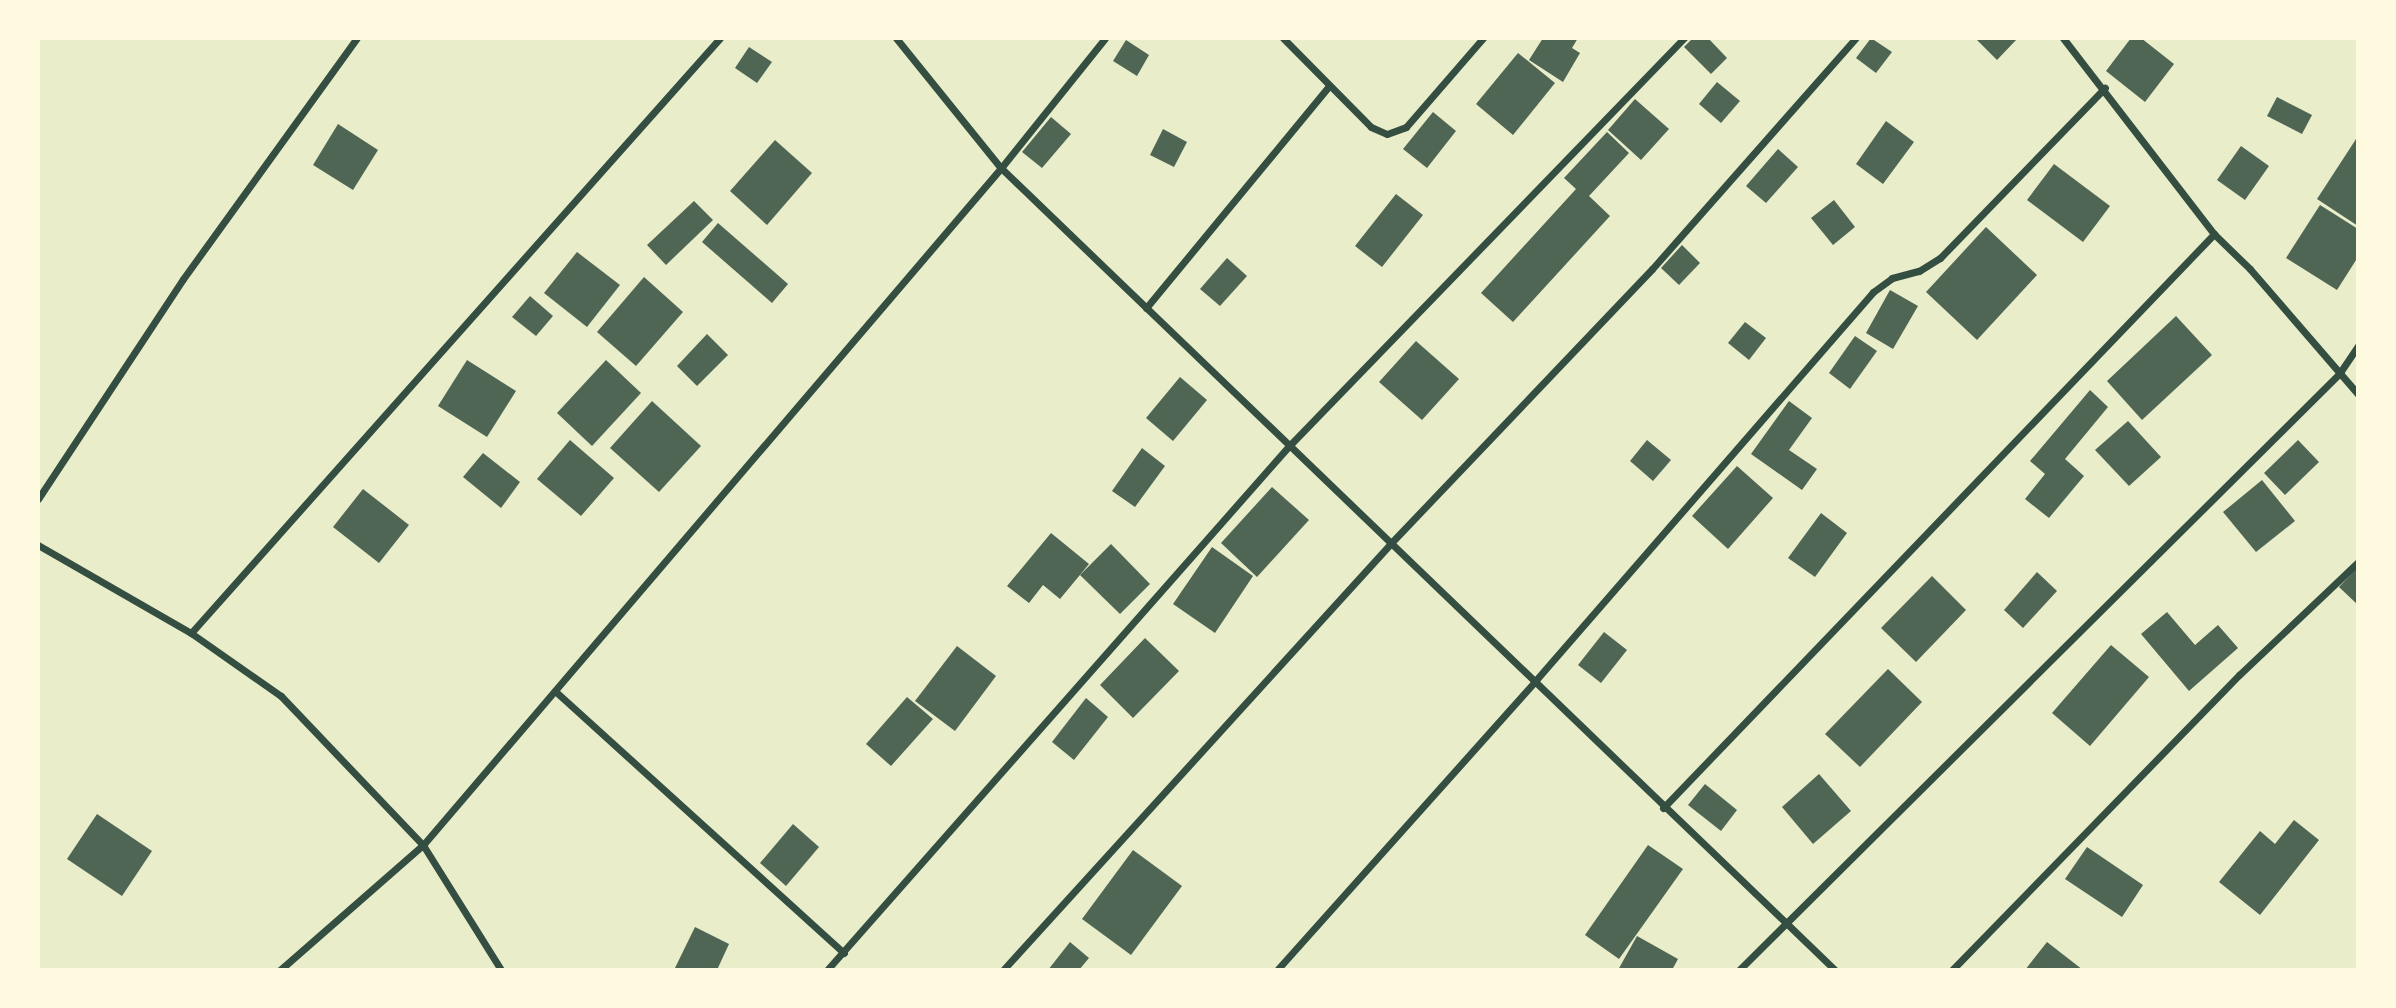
<!DOCTYPE html>
<html>
<head>
<meta charset="utf-8">
<style>
  body { margin:0 }
  #map { position:relative; width:2396px; height:1008px; overflow:hidden; background:#e9edc9; font-family:Karla,sans-serif }
  div>[style] { position:absolute }
  .building>* { inset:0; background:#4f6655 }
  .minor>* { height:7px; margin:-3.5px; padding:0 3.5px; transform-origin:3.5px; border-radius:3.5px; background:#344e41 }
  span { translate:-50% -50%; white-space:nowrap; text-align:center; line-height:1.15; -webkit-text-stroke:5px #fefae0; paint-order:stroke }
  .frame { position:absolute; inset:0; border:40px solid #fefae0; pointer-events:none }
</style>
</head>
<body>
<div id="map">
  <div class="building">
    <i style="clip-path:polygon(1543px 38px,1578px 38px,1572px 48px,1580px 53px,1563px 82px,1529px 60px)"></i>
    <i style="clip-path:polygon(1693px 38px,1708px 38px,1727px 58px,1711px 74px,1684px 47px)"></i>
    <i style="clip-path:polygon(1871px 38px,1892px 52px,1876px 73px,1856px 58px)"></i>
    <i style="clip-path:polygon(1975px 38px,2018px 38px,1997px 60px)"></i>
    <i style="clip-path:polygon(2131px 38px,2141px 38px,2174px 64px,2145px 102px,2106px 71px)"></i>
    <i style="clip-path:polygon(1126px 40px,1149px 55px,1137px 76px,1113px 61px)"></i>
    <i style="clip-path:polygon(749px 47px,772px 62px,757px 83px,735px 68px)"></i>
    <i style="clip-path:polygon(1518px 53px,1555px 83px,1513px 135px,1476px 104px)"></i>
    <i style="clip-path:polygon(1717px 82px,1740px 101px,1721px 123px,1699px 104px)"></i>
    <i style="clip-path:polygon(2277px 97px,2312px 115px,2302px 134px,2267px 116px)"></i>
    <i style="clip-path:polygon(1635px 99px,1669px 129px,1641px 160px,1608px 130px)"></i>
    <i style="clip-path:polygon(1433px 112px,1456px 131px,1427px 168px,1403px 149px)"></i>
    <i style="clip-path:polygon(1051px 117px,1071px 134px,1042px 168px,1022px 152px)"></i>
    <i style="clip-path:polygon(1886px 121px,1914px 142px,1883px 184px,1856px 164px)"></i>
    <i style="clip-path:polygon(338px 124px,378px 150px,353px 190px,313px 165px)"></i>
    <i style="clip-path:polygon(1163px 129px,1187px 142px,1174px 167px,1150px 155px)"></i>
    <i style="clip-path:polygon(1607px 132px,1629px 153px,1589px 196px,1610px 216px,1513px 322px,1481px 293px,1576px 189px,1564px 178px)"></i>
    <i style="clip-path:polygon(2358px 136px,2358px 226px,2317px 199px)"></i>
    <i style="clip-path:polygon(775px 140px,812px 173px,767px 225px,730px 191px)"></i>
    <i style="clip-path:polygon(2241px 146px,2269px 166px,2245px 200px,2217px 180px)"></i>
    <i style="clip-path:polygon(1778px 149px,1798px 167px,1766px 203px,1746px 186px)"></i>
    <i style="clip-path:polygon(2054px 164px,2110px 206px,2083px 242px,2027px 200px)"></i>
    <i style="clip-path:polygon(1396px 194px,1423px 215px,1382px 267px,1355px 246px)"></i>
    <i style="clip-path:polygon(1834px 200px,1855px 227px,1833px 245px,1811px 218px)"></i>
    <i style="clip-path:polygon(694px 201px,713px 220px,666px 265px,647px 245px)"></i>
    <i style="clip-path:polygon(2320px 205px,2358px 229px,2358px 257px,2337px 290px,2286px 258px)"></i>
    <i style="clip-path:polygon(718px 223px,788px 284px,772px 303px,702px 242px)"></i>
    <i style="clip-path:polygon(1986px 227px,2037px 275px,1977px 340px,1926px 292px)"></i>
    <i style="clip-path:polygon(1682px 245px,1700px 263px,1679px 285px,1661px 268px)"></i>
    <i style="clip-path:polygon(577px 252px,620px 285px,587px 327px,544px 293px)"></i>
    <i style="clip-path:polygon(1227px 258px,1247px 276px,1220px 306px,1200px 289px)"></i>
    <i style="clip-path:polygon(644px 277px,683px 312px,636px 366px,597px 332px)"></i>
    <i style="clip-path:polygon(1890px 290px,1918px 306px,1893px 349px,1866px 333px)"></i>
    <i style="clip-path:polygon(530px 296px,553px 316px,536px 336px,512px 317px)"></i>
    <i style="clip-path:polygon(2176px 316px,2212px 355px,2142px 420px,2107px 381px)"></i>
    <i style="clip-path:polygon(1745px 322px,1766px 338px,1749px 360px,1728px 343px)"></i>
    <i style="clip-path:polygon(707px 334px,728px 355px,697px 386px,677px 366px)"></i>
    <i style="clip-path:polygon(1855px 336px,1877px 351px,1850px 389px,1829px 373px)"></i>
    <i style="clip-path:polygon(1416px 341px,1459px 379px,1422px 420px,1379px 382px)"></i>
    <i style="clip-path:polygon(467px 360px,516px 391px,487px 437px,438px 406px)"></i>
    <i style="clip-path:polygon(606px 360px,641px 393px,592px 446px,557px 413px)"></i>
    <i style="clip-path:polygon(1180px 377px,1207px 400px,1173px 441px,1146px 418px)"></i>
    <i style="clip-path:polygon(2090px 390px,2108px 407px,2065px 459px,2084px 476px,2049px 518px,2025px 499px,2045px 474px,2030px 461px)"></i>
    <i style="clip-path:polygon(652px 401px,701px 446px,659px 492px,610px 448px)"></i>
    <i style="clip-path:polygon(1789px 401px,1812px 418px,1789px 450px,1817px 469px,1802px 490px,1751px 454px)"></i>
    <i style="clip-path:polygon(2128px 421px,2161px 457px,2129px 486px,2095px 450px)"></i>
    <i style="clip-path:polygon(570px 440px,614px 478px,581px 516px,537px 479px)"></i>
    <i style="clip-path:polygon(1647px 440px,1671px 460px,1653px 481px,1630px 461px)"></i>
    <i style="clip-path:polygon(2298px 440px,2319px 462px,2285px 495px,2264px 473px)"></i>
    <i style="clip-path:polygon(1142px 448px,1165px 466px,1135px 507px,1112px 491px)"></i>
    <i style="clip-path:polygon(483px 453px,520px 482px,501px 508px,463px 477px)"></i>
    <i style="clip-path:polygon(1737px 466px,1773px 498px,1728px 549px,1692px 516px)"></i>
    <i style="clip-path:polygon(2262px 480px,2295px 521px,2256px 552px,2223px 512px)"></i>
    <i style="clip-path:polygon(1272px 487px,1309px 520px,1257px 577px,1221px 543px)"></i>
    <i style="clip-path:polygon(363px 489px,409px 525px,379px 563px,333px 527px)"></i>
    <i style="clip-path:polygon(1821px 513px,1847px 533px,1815px 577px,1788px 558px)"></i>
    <i style="clip-path:polygon(1051px 533px,1089px 564px,1060px 599px,1043px 585px,1029px 603px,1007px 586px)"></i>
    <i style="clip-path:polygon(1111px 544px,1150px 584px,1120px 614px,1080px 575px)"></i>
    <i style="clip-path:polygon(1212px 547px,1253px 576px,1215px 633px,1173px 604px)"></i>
    <i style="clip-path:polygon(2358px 567px,2358px 605px,2339px 587px)"></i>
    <i style="clip-path:polygon(2037px 572px,2057px 591px,2023px 628px,2004px 610px)"></i>
    <i style="clip-path:polygon(1932px 576px,1966px 610px,1916px 662px,1881px 628px)"></i>
    <i style="clip-path:polygon(2167px 612px,2195px 645px,2218px 625px,2238px 648px,2189px 691px,2141px 634px)"></i>
    <i style="clip-path:polygon(1604px 632px,1627px 650px,1601px 683px,1578px 665px)"></i>
    <i style="clip-path:polygon(1145px 638px,1179px 671px,1133px 718px,1100px 685px)"></i>
    <i style="clip-path:polygon(2111px 645px,2149px 677px,2090px 746px,2052px 713px)"></i>
    <i style="clip-path:polygon(957px 646px,996px 676px,955px 731px,915px 701px)"></i>
    <i style="clip-path:polygon(1888px 669px,1922px 702px,1860px 767px,1825px 734px)"></i>
    <i style="clip-path:polygon(907px 697px,933px 719px,891px 766px,866px 744px)"></i>
    <i style="clip-path:polygon(1086px 698px,1108px 717px,1074px 760px,1052px 742px)"></i>
    <i style="clip-path:polygon(1819px 774px,1851px 811px,1813px 844px,1782px 807px)"></i>
    <i style="clip-path:polygon(1705px 784px,1737px 810px,1721px 831px,1688px 805px)"></i>
    <i style="clip-path:polygon(97px 814px,152px 851px,122px 896px,67px 859px)"></i>
    <i style="clip-path:polygon(2294px 820px,2319px 840px,2260px 915px,2219px 882px,2260px 831px,2275px 844px)"></i>
    <i style="clip-path:polygon(793px 824px,819px 847px,786px 886px,760px 863px)"></i>
    <i style="clip-path:polygon(1648px 845px,1683px 869px,1619px 959px,1585px 935px)"></i>
    <i style="clip-path:polygon(2087px 847px,2143px 885px,2122px 917px,2065px 879px)"></i>
    <i style="clip-path:polygon(1133px 850px,1182px 886px,1131px 955px,1082px 919px)"></i>
    <i style="clip-path:polygon(695px 927px,729px 944px,717px 970px,674px 970px)"></i>
    <i style="clip-path:polygon(1637px 936px,1678px 959px,1672px 970px,1618px 970px)"></i>
    <i style="clip-path:polygon(1070px 942px,1089px 958px,1079px 970px,1048px 970px)"></i>
    <i style="clip-path:polygon(2047px 942px,2083px 970px,2025px 970px)"></i>
  </div>
  <div class="minor">
    <i style="left:896px;top:38px;width:167px;rotate:51.1deg"></i>
    <i style="left:1001px;top:168px;width:1157px;rotate:43.88deg"></i>
    <i style="left:1283px;top:38px;width:125px;rotate:45.3deg"></i>
    <i style="left:1371px;top:127px;width:17px;rotate:24deg"></i>
    <i style="left:1387px;top:134px;width:20px;rotate:-20deg"></i>
    <i style="left:1406px;top:127px;width:118px;rotate:-49.1deg"></i>
    <i style="left:2063px;top:38px;width:247px;rotate:52.4deg"></i>
    <i style="left:2214px;top:234px;width:50px;rotate:44.2deg"></i>
    <i style="left:2250px;top:269px;width:165px;rotate:49.2deg"></i>
    <i style="left:1146px;top:308px;width:288px;rotate:-50.5deg"></i>
    <i style="left:38px;top:499px;width:263px;rotate:-56.6deg"></i>
    <i style="left:183px;top:279px;width:297px;rotate:-54.2deg"></i>
    <i style="left:38px;top:545px;width:177px;rotate:29.9deg"></i>
    <i style="left:191px;top:633px;width:110px;rotate:35deg"></i>
    <i style="left:281px;top:696px;width:206px;rotate:46.4deg"></i>
    <i style="left:423px;top:845px;width:147px;rotate:58deg"></i>
    <i style="left:191px;top:633px;width:796px;rotate:-48.36deg"></i>
    <i style="left:555px;top:691px;width:390px;rotate:42.2deg"></i>
    <i style="left:1663px;top:808px;width:796px;rotate:-46.17deg"></i>
    <i style="left:280px;top:970px;width:190px;rotate:-41.2deg"></i>
    <i style="left:423px;top:845px;width:890px;rotate:-49.51deg"></i>
    <i style="left:1001px;top:168px;width:166px;rotate:-51.3deg"></i>
    <i style="left:827px;top:970px;width:699px;rotate:-48.6deg"></i>
    <i style="left:1289px;top:446px;width:568px;rotate:-45.93deg"></i>
    <i style="left:1003px;top:970px;width:578px;rotate:-47.73deg"></i>
    <i style="left:1392px;top:542px;width:377px;rotate:-46.4deg"></i>
    <i style="left:1652px;top:269px;width:308px;rotate:-48.6deg"></i>
    <i style="left:1277px;top:970px;width:389px;rotate:-48.2deg"></i>
    <i style="left:1536px;top:680px;width:514px;rotate:-49.02deg"></i>
    <i style="left:1873px;top:292px;width:24px;rotate:-36deg"></i>
    <i style="left:1892px;top:278px;width:28px;rotate:-15deg"></i>
    <i style="left:1919px;top:271px;width:25px;rotate:-32deg"></i>
    <i style="left:1940px;top:258px;width:237px;rotate:-45.9deg"></i>
    <i style="left:1739px;top:970px;width:846px;rotate:-44.81deg"></i>
    <i style="left:2339px;top:374px;width:34px;rotate:-56deg"></i>
    <i style="left:1952px;top:970px;width:412px;rotate:-45.8deg"></i>
    <i style="left:2239px;top:675px;width:164px;rotate:-43.5deg"></i>
  </div>
  <div class="frame"></div>
</div>
</body>
</html>
